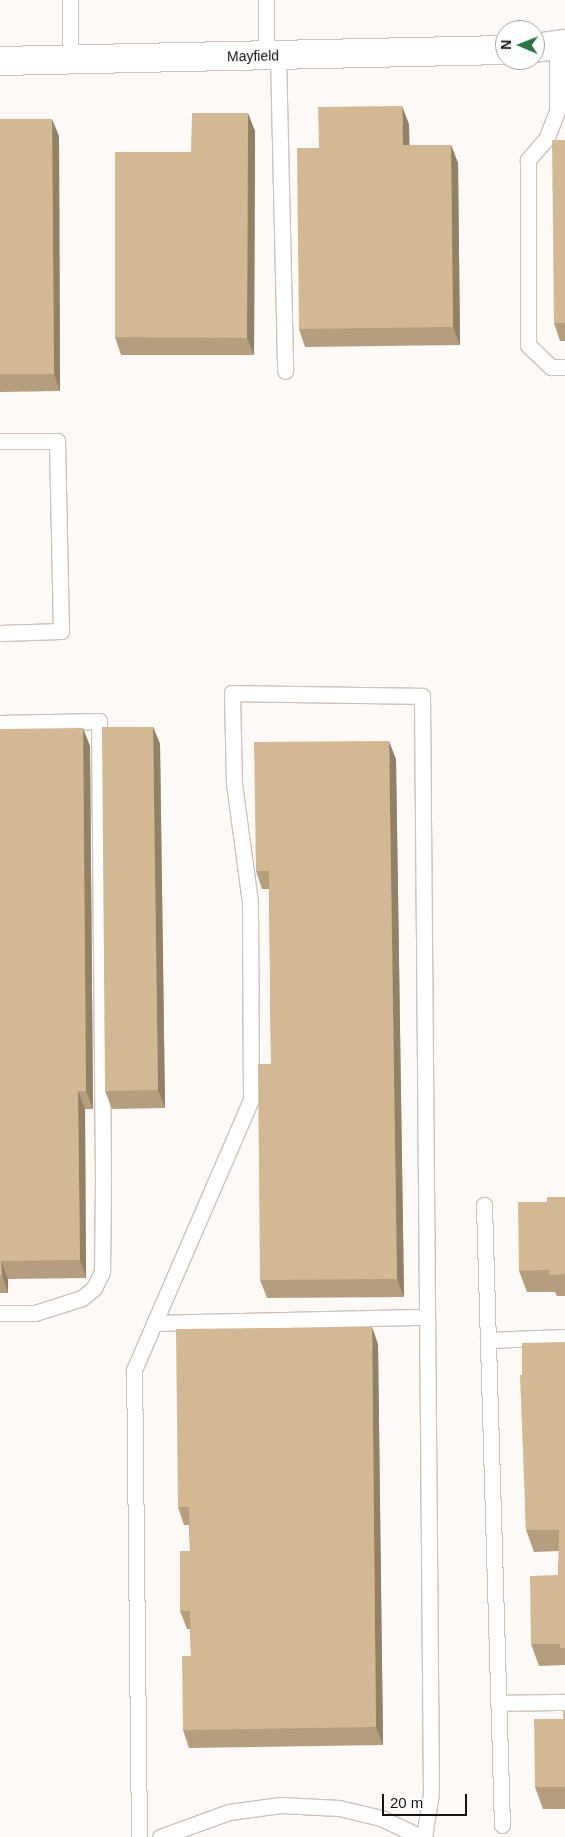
<!DOCTYPE html>
<html>
<head>
<meta charset="utf-8">
<style>
  body { margin:0 }
  #map { position:relative; width:565px; height:1837px; overflow:hidden; background:#fdf9f6; font-family:Arial,sans-serif }
  div>[style] { position:absolute }
  .roads { filter:drop-shadow(1px 0 #cdc3bb) drop-shadow(-1px 0 #cdc3bb) drop-shadow(0 1px #cdc3bb) drop-shadow(0 -1px #cdc3bb) }
  .lane>* { height:15px; margin:-7.5px; padding:0 7.5px; transform-origin:7.5px; border-radius:7.5px; background:#fff }
  .street>* { height:28px; margin:-14px; padding:0 14px; transform-origin:14px; border-radius:14px; background:#fff }
  .wall>* { inset:0; background:#b59e7e }
  .shaded-wall>* { inset:0; background:#938167 }
  .building>* { inset:0; background:#d2b893 }
  span { translate:-50% -50%; white-space:nowrap; text-align:center; line-height:1.15; -webkit-text-stroke:4px #fff; paint-order:stroke }
  .street-label { font-size:14px; color:#161310 }
  .north { position:absolute; left:495px; top:20px; width:50px; height:50px; box-sizing:border-box; background:#fff; border:1px solid #a2a19f; border-radius:50%; rotate:271deg; font-size:14px; font-weight:700; line-height:20px; text-align:center; color:#161310 }
  .north::after { content:''; display:block; margin:auto; width:18px; height:22px; background:#2a7543; clip-path:polygon(50% 0,100% 100%,50% 72%,0 100%) }
  .scale { position:absolute; left:382px; top:1794px; width:85px; height:22px; box-sizing:border-box; border:2px solid #161310; border-top:0; padding-left:6px; font-size:15px; line-height:18px; white-space:nowrap; color:#161310; -webkit-text-stroke:4px #fff; paint-order:stroke }
</style>
</head>
<body>
<div id="map">
  <div class="roads">
    <div class="lane">
      <i style="left:70px;top:0;width:60px;rotate:90deg"></i>
      <i style="left:266px;top:0;width:55px;rotate:90deg"></i>
      <i style="left:557px;top:46px;width:65px;rotate:90deg"></i>
      <i style="left:557px;top:111px;width:30px;rotate:111deg"></i>
      <i style="left:546px;top:139px;width:28px;rotate:131deg"></i>
      <i style="left:528px;top:160px;width:185px;rotate:90deg"></i>
      <i style="left:528px;top:345px;width:32px;rotate:44deg"></i>
      <i style="left:551px;top:367px;width:14px"></i>
      <i style="left:278px;top:55px;width:316px;rotate:88.7deg"></i>
      <i style="left:0;top:441px;width:57px"></i>
      <i style="left:57px;top:441px;width:190px;rotate:88.8deg"></i>
      <i style="left:61px;top:631px;width:61px;rotate:178.1deg"></i>
      <i style="left:0;top:723px;width:99px;rotate:-1.2deg"></i>
      <i style="left:99px;top:721px;width:459px;rotate:89.5deg"></i>
      <i style="left:103px;top:1180px;width:92px;rotate:90.6deg"></i>
      <i style="left:102px;top:1272px;width:18px;rotate:117deg"></i>
      <i style="left:94px;top:1288px;width:16px;rotate:140deg"></i>
      <i style="left:82px;top:1298px;width:49px;rotate:162.3deg"></i>
      <i style="left:35px;top:1313px;width:35px;rotate:180deg"></i>
      <i style="left:484px;top:1205px;width:620px;rotate:88.34deg"></i>
      <i style="left:154px;top:1323px;width:273px;rotate:-1.3deg"></i>
      <i style="left:488px;top:1340px;width:77px;rotate:-2.2deg"></i>
      <i style="left:499px;top:1703px;width:66px;rotate:-0.9deg"></i>
      <i style="left:139px;top:1837px;width:467px;rotate:-90.6deg"></i>
      <i style="left:134px;top:1370px;width:295px;rotate:-66.6deg"></i>
      <i style="left:251px;top:1099px;width:197px;rotate:-90.3deg"></i>
      <i style="left:250px;top:902px;width:120px;rotate:-97.7deg"></i>
      <i style="left:234px;top:783px;width:90px;rotate:-91.3deg"></i>
      <i style="left:232px;top:693px;width:190px;rotate:0.9deg"></i>
      <i style="left:422px;top:696px;width:1097px;rotate:89.53deg"></i>
      <i style="left:431px;top:1793px;width:45px;rotate:99deg"></i>
      <i style="left:160px;top:1837px;width:73px;rotate:-19.9deg"></i>
      <i style="left:229px;top:1812px;width:52px;rotate:-7.7deg"></i>
      <i style="left:281px;top:1805px;width:58px;rotate:3deg"></i>
      <i style="left:339px;top:1808px;width:43px;rotate:13.4deg"></i>
      <i style="left:381px;top:1818px;width:44px;rotate:25.4deg"></i>
    </div>
    <div class="street">
      <i style="left:535px;top:48px;width:30px;rotate:-8deg"></i>
      <i style="left:0;top:61px;width:505px;rotate:-1.25deg"></i>
    </div>
  </div>
  <div class="wall">
    <i style="clip-path:polygon(0 119px,59px 136px,60px 391px,0 392px)"></i>
    <i style="clip-path:polygon(409px 124px,409px 145px,451px 145px,458px 163px,460px 345px,305px 347px,299px 329px,319px 148px)"></i>
    <i style="clip-path:polygon(255px 131px,254px 355px,121px 355px,115px 337px,191px 152px)"></i>
    <i style="clip-path:polygon(565px 140px,565px 341px,560px 341px,554px 323px)"></i>
    <i style="clip-path:polygon(153px 727px,160px 744px,165px 1108px,112px 1109px,105px 1091px)"></i>
    <i style="clip-path:polygon(0 729px,90px 746px,93px 1109px,85px 1109px,86px 1278px,8px 1279px,8px 1293px,0 1293px)"></i>
    <i style="clip-path:polygon(396px 759px,404px 1297px,267px 1298px,260px 1280px,271px 1064px,269px 889px,262px 889px,256px 871px)"></i>
    <i style="clip-path:polygon(565px 1197px,565px 1296px,557px 1296px,555px 1292px,527px 1292px,519px 1271px,547px 1202px)"></i>
    <i style="clip-path:polygon(565px 1342px,565px 1665px,539px 1666px,531px 1644px,558px 1575px,559px 1551px,534px 1552px,526px 1530px,522px 1375px)"></i>
    <i style="clip-path:polygon(378px 1344px,383px 1745px,189px 1748px,183px 1730px,191px 1656px,190px 1629px,187px 1629px,180px 1611px,190px 1551px,189px 1525px,184px 1525px,178px 1507px)"></i>
    <i style="clip-path:polygon(565px 1711px,565px 1809px,543px 1809px,535px 1787px,563px 1719px)"></i>
  </div>
  <div class="shaded-wall">
    <i style="clip-path:polygon(402px 106px,409px 124px,410px 163px,403px 145px)"></i>
    <i style="clip-path:polygon(248px 113px,255px 131px,254px 355px,247px 338px)"></i>
    <i style="clip-path:polygon(52px 119px,59px 136px,60px 391px,54px 374px)"></i>
    <i style="clip-path:polygon(451px 145px,458px 163px,460px 345px,453px 327px)"></i>
    <i style="clip-path:polygon(153px 727px,160px 744px,165px 1108px,158px 1090px)"></i>
    <i style="clip-path:polygon(83px 728px,90px 746px,93px 1109px,86px 1091px)"></i>
    <i style="clip-path:polygon(389px 741px,396px 759px,404px 1297px,397px 1279px)"></i>
    <i style="clip-path:polygon(78px 1091px,85px 1109px,86px 1278px,80px 1260px)"></i>
    <i style="clip-path:polygon(1px 1261px,8px 1279px,8px 1293px,2px 1275px)"></i>
    <i style="clip-path:polygon(372px 1327px,378px 1344px,383px 1745px,376px 1727px)"></i>
  </div>
  <div class="building">
    <i style="clip-path:polygon(402px 106px,403px 145px,451px 145px,453px 327px,299px 329px,297px 148px,319px 148px,318px 107px)"></i>
    <i style="clip-path:polygon(192px 113px,248px 113px,247px 338px,115px 337px,115px 152px,191px 152px)"></i>
    <i style="clip-path:polygon(0 119px,52px 119px,54px 374px,0 374px)"></i>
    <i style="clip-path:polygon(552px 140px,565px 140px,565px 323px,554px 323px)"></i>
    <i style="clip-path:polygon(102px 727px,153px 727px,158px 1090px,105px 1091px)"></i>
    <i style="clip-path:polygon(83px 728px,86px 1091px,78px 1091px,80px 1260px,1px 1261px,2px 1275px,0 1275px,0 729px)"></i>
    <i style="clip-path:polygon(389px 741px,397px 1279px,260px 1280px,258px 1064px,271px 1064px,269px 871px,256px 871px,254px 742px)"></i>
    <i style="clip-path:polygon(547px 1197px,565px 1197px,565px 1274px,549px 1275px,549px 1270px,519px 1271px,518px 1202px,547px 1202px)"></i>
    <i style="clip-path:polygon(372px 1327px,376px 1727px,183px 1730px,182px 1656px,191px 1656px,190px 1611px,180px 1611px,180px 1551px,190px 1551px,189px 1507px,178px 1507px,176px 1329px)"></i>
    <i style="clip-path:polygon(565px 1342px,565px 1648px,560px 1648px,560px 1644px,531px 1644px,530px 1576px,558px 1575px,559px 1530px,526px 1530px,520px 1375px,522px 1375px,522px 1343px)"></i>
    <i style="clip-path:polygon(563px 1711px,565px 1711px,565px 1792px,565px 1787px,535px 1787px,534px 1719px,563px 1719px)"></i>
  </div>
  <div class="street-label">
    <span style="left:253px;top:56px;rotate:-1deg">Mayfield</span>
  </div>
  <div class="north">N</div>
  <div class="scale">20 m</div>
</div>
</body>
</html>
